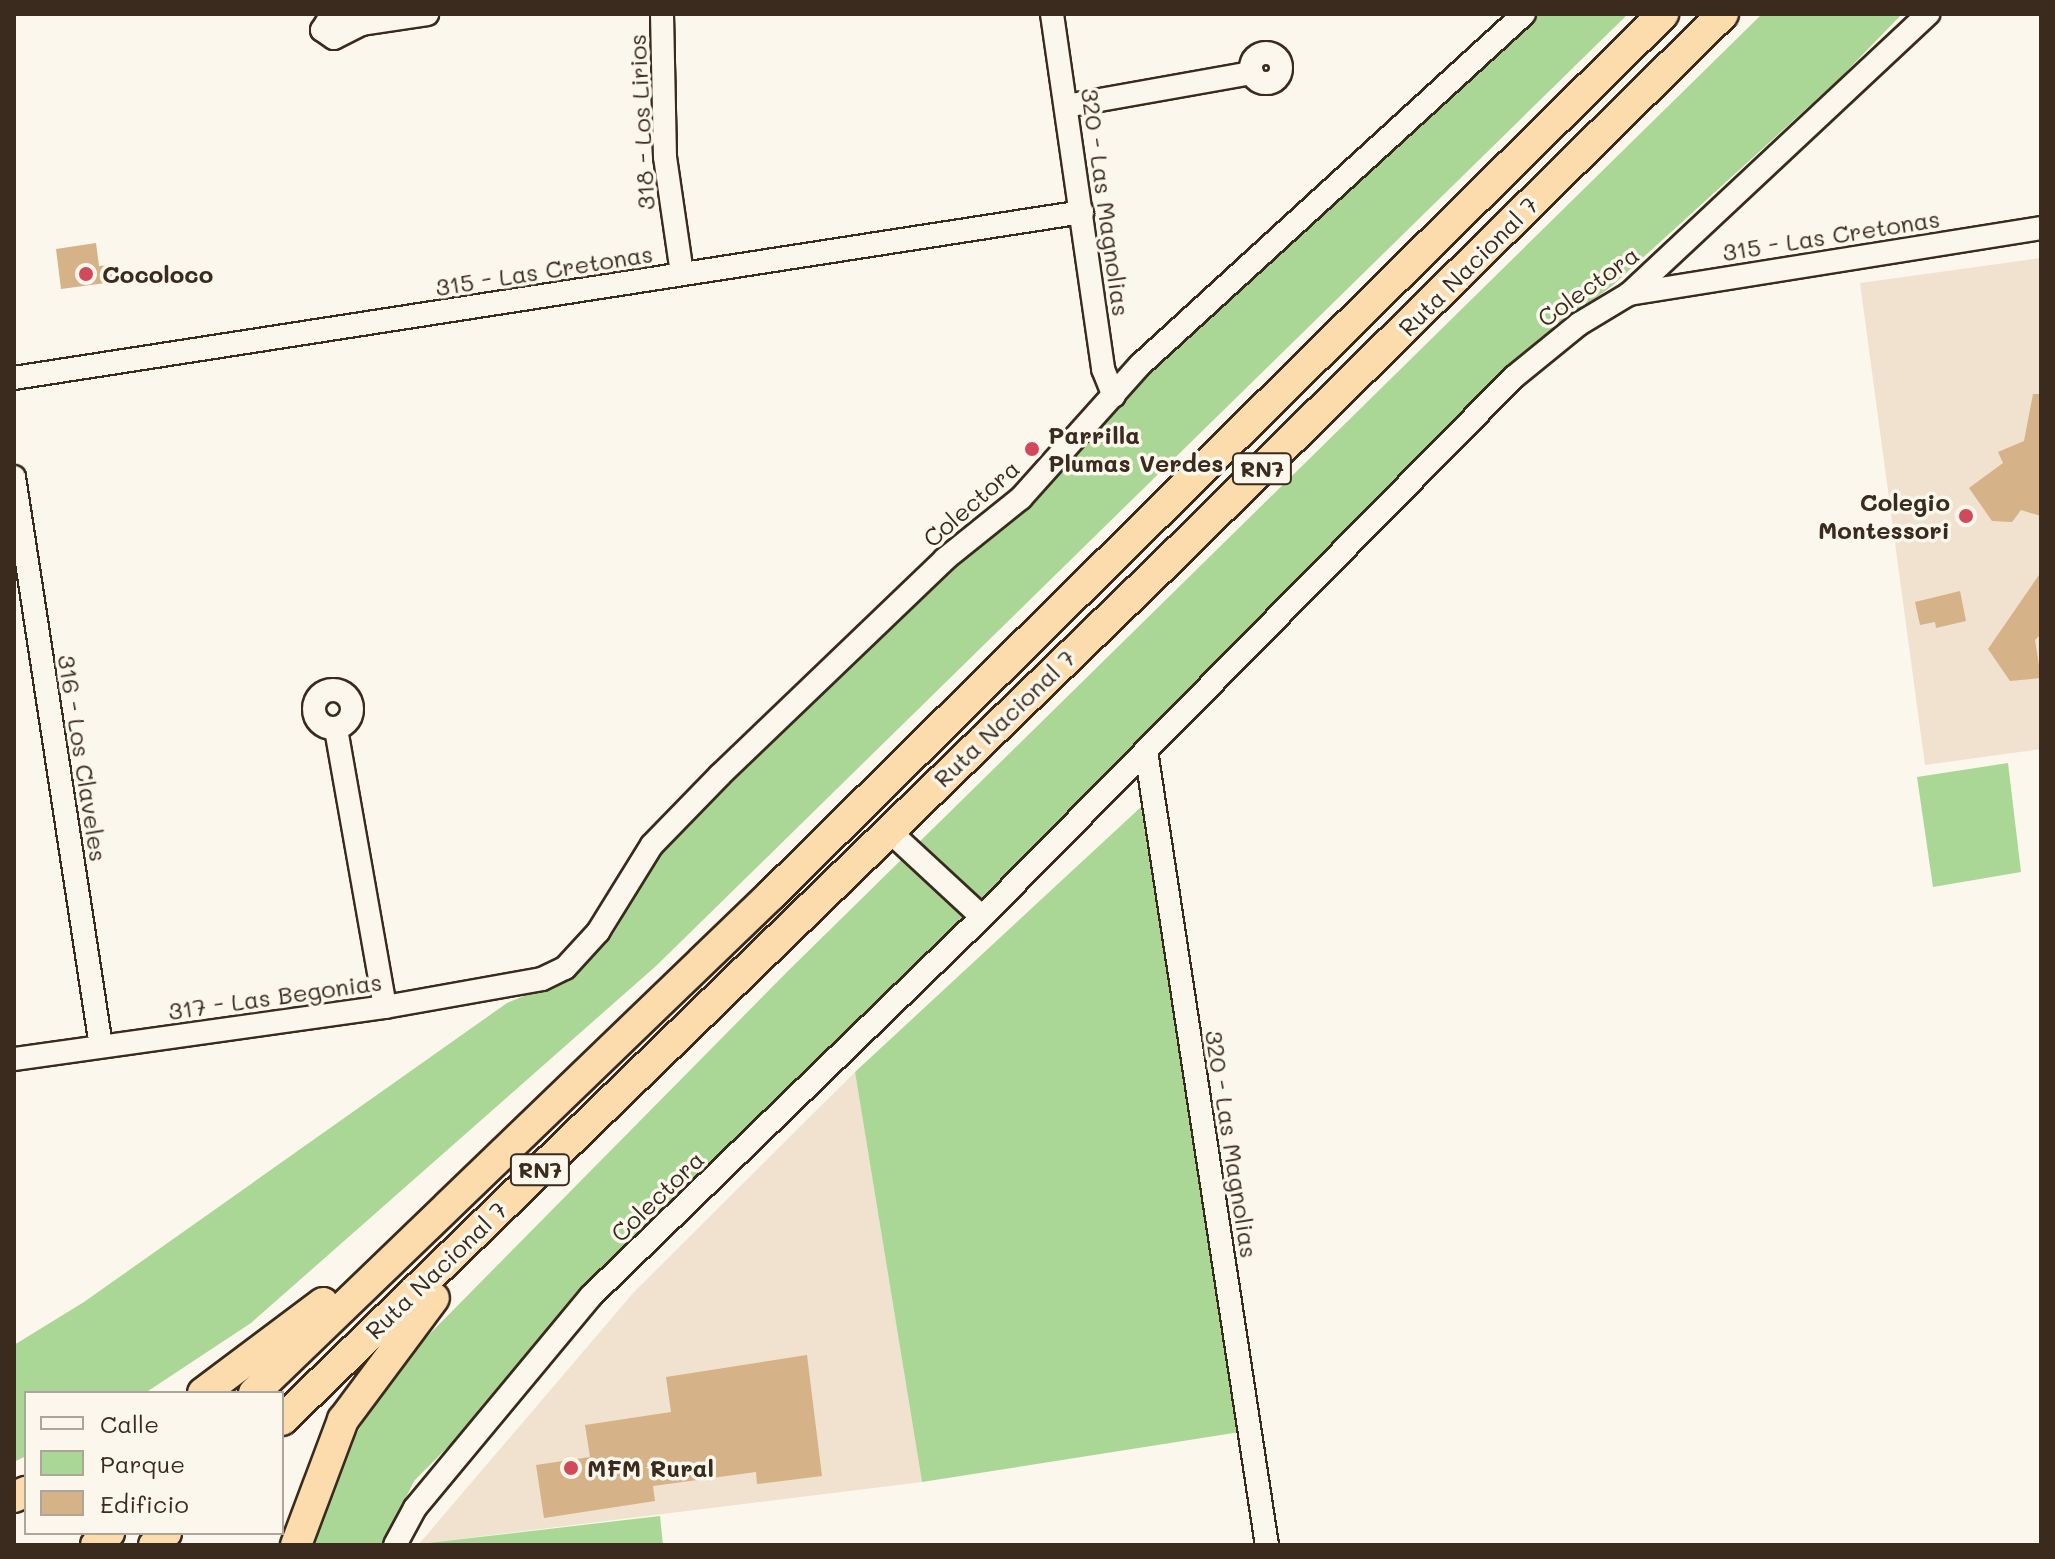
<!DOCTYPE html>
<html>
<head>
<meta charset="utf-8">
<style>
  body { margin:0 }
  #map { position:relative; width:2055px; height:1559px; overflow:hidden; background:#fbf7ec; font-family:Mali,sans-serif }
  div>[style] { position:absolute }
  .built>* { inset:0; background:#f0e2ce }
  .green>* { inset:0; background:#aad796 }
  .building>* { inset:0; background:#d5b287 }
  .roads { filter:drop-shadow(2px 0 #3b2a1e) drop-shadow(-2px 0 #3b2a1e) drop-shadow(0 2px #3b2a1e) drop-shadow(0 -2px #3b2a1e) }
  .minor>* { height:22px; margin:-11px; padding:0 11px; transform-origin:11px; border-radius:11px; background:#fbf7ec }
  .minor>.ring { margin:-11px; padding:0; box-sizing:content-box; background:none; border:22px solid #fbf7ec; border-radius:50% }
  .highway>* { height:30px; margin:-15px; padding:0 15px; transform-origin:15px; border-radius:15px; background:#fcdcac }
  .dots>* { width:22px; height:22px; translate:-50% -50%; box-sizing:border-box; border:4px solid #fbf7ec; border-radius:50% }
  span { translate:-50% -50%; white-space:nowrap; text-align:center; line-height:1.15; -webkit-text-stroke:7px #fbf7ec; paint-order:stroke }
  .shield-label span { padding:2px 6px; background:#fbf7ec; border:2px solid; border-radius:6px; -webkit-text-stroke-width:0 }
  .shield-label { font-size:22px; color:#3b2a1e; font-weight:700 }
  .street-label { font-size:24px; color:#3b2a1e }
  .poi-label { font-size:24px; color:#3b2a1e; font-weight:700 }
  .left { translate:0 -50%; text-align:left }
  .right { translate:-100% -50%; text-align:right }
  .frame { position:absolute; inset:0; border:16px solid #3b2a1e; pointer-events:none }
  .legend { position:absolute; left:24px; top:1391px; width:260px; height:144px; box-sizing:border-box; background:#fbf7ec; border:2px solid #aea59a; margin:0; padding:10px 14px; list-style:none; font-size:24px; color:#3b2a1e }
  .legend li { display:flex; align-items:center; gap:16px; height:40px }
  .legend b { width:40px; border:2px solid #aea59a }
</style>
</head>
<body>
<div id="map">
  <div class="built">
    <i style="clip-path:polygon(2041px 258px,2041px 749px,1925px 765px,1860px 283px)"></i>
    <i style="clip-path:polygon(855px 1072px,922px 1482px,419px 1544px,634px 1292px)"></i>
  </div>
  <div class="green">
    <i style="clip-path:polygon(1538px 14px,1628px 14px,656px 966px,251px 1323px,145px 1393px,26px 1393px,26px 1456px,14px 1462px,14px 1345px,84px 1302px,507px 1003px,573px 976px,614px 933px,654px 863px,750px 759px,1089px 439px,1157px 358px)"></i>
    <i style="clip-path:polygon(1762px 14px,1902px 14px,1840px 78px,1613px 285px,1514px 361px,1458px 417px,1319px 571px,414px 1481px,383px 1545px,309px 1545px,324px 1489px,393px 1371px,788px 971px)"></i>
    <i style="clip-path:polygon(2008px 763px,2021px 872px,1933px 887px,1917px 777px)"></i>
    <i style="clip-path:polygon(1141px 807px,1240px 1432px,922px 1482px,855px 1072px)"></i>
    <i style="clip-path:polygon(660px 1516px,663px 1545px,418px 1545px,419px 1544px)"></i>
  </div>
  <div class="building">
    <i style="clip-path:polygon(96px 243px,99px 266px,110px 265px,113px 282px,61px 289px,56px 249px)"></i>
    <i style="clip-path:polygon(2033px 394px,2041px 394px,2041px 516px,2021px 510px,2012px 522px,1992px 521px,1969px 488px,2003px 463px,1998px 452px,2024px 441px)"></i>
    <i style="clip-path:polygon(2041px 572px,2041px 634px,2035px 640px,2041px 678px,2010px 681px,1988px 649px)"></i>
    <i style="clip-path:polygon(1960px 591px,1966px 621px,1936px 628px,1935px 622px,1920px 625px,1915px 602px)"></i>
    <i style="clip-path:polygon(807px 1355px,822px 1476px,757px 1484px,756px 1472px,653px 1486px,655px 1501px,544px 1518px,536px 1465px,590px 1457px,585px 1425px,671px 1412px,666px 1377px)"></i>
  </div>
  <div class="roads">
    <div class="minor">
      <i style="left:662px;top:14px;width:143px;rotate:88.8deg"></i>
      <i style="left:665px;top:157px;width:118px;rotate:81.7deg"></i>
      <i style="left:1052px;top:14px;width:359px;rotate:81.8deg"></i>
      <i style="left:1103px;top:369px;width:29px;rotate:68deg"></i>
      <i style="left:362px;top:24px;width:33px;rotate:-171deg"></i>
      <i style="left:329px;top:19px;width:13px;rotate:122deg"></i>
      <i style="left:322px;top:30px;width:14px;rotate:34deg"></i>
      <i style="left:334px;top:38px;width:31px;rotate:-27deg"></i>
      <i style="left:362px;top:24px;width:66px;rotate:-8.7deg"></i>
      <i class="ring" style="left:1251px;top:53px;width:8px;height:8px"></i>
      <i style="left:1066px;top:106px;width:189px;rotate:-10.1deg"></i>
      <i style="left:1629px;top:294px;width:417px;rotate:-9.1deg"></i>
      <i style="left:14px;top:378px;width:1081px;rotate:-8.83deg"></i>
      <i style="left:14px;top:477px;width:576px;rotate:81.31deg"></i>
      <i class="ring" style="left:314px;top:690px;width:16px;height:16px"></i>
      <i style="left:336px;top:729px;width:282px;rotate:80deg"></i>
      <i style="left:1146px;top:751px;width:803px;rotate:81.34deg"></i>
      <i style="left:887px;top:829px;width:129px;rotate:42.8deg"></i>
      <i style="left:14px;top:1059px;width:375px;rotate:-8deg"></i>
      <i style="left:385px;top:1007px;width:159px;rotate:-10.1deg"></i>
      <i style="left:542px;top:979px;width:25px;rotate:-26deg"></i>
      <i style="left:565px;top:968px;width:49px;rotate:-47.5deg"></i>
      <i style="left:598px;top:932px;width:102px;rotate:-58.2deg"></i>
      <i style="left:652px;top:845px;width:98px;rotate:-45.8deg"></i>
      <i style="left:720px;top:775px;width:312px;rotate:-43.8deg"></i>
      <i style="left:945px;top:559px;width:97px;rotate:-38.8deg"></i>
      <i style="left:1021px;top:498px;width:178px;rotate:-48.2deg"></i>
      <i style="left:1140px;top:365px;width:520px;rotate:-42.43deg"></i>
      <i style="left:395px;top:1545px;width:42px;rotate:-61.6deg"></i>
      <i style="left:415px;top:1508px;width:276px;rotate:-50.3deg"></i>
      <i style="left:591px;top:1296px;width:545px;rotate:-44.11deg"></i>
      <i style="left:982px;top:917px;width:758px;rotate:-45.43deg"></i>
      <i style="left:1514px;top:377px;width:84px;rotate:-39.2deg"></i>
      <i style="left:1579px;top:324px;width:58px;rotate:-31deg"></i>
      <i style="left:1629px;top:294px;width:410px;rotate:-43.1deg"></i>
    </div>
    <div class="highway">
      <i style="left:203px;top:1393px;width:150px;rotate:-36.9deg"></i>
      <i style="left:254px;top:1393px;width:718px;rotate:-43.93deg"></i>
      <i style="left:771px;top:895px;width:1254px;rotate:-44.64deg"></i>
      <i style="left:282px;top:1420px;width:1228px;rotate:-44.11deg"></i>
      <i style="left:1164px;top:565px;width:785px;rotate:-44.59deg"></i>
      <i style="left:14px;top:1497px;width:13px;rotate:-23deg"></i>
      <i style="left:96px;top:1545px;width:18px;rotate:-43deg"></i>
      <i style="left:154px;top:1545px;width:17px;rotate:-45deg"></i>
      <i style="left:296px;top:1545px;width:134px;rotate:-69.4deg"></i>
      <i style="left:343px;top:1420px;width:152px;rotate:-53.3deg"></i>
    </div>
  </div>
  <div class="dots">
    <i style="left:86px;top:274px;background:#d1495b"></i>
    <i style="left:1032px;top:449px;background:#d1495b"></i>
    <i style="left:1966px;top:516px;background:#d1495b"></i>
    <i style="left:571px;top:1468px;background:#d1495b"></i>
  </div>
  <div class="shield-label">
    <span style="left:1262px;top:469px">RN7</span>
    <span style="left:540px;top:1170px">RN7</span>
  </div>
  <div class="street-label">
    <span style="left:641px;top:122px;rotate:-93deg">318 - Los Lirios</span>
    <span style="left:1106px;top:202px;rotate:82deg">320 - Las Magnolias</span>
    <span style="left:1831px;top:235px;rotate:-9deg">315 - Las Cretonas</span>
    <span style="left:1468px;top:266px;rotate:-45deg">Ruta Nacional 7</span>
    <span style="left:544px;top:270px;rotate:-9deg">315 - Las Cretonas</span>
    <span style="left:1588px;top:286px;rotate:-36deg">Colectora</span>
    <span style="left:971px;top:503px;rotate:-41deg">Colectora</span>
    <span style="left:1004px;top:718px;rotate:-44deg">Ruta Nacional 7</span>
    <span style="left:83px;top:758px;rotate:81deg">316 - Los Claveles</span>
    <span style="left:275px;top:996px;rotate:-8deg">317 - Las Begonias</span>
    <span style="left:1232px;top:1144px;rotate:81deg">320 - Las Magnolias</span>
    <span style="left:657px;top:1196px;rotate:-44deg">Colectora</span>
    <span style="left:436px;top:1270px;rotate:-44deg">Ruta Nacional 7</span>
  </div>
  <div class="poi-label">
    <span class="left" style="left:102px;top:274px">Cocoloco</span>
    <span class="left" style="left:1048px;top:449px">Parrilla<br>Plumas Verdes</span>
    <span class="right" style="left:1950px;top:516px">Colegio<br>Montessori</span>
    <span class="left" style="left:587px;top:1468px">MFM Rural</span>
  </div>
  <div class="frame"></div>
  <ul class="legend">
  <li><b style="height:10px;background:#fbf7ec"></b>Calle</li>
  <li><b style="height:22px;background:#aad796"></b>Parque</li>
  <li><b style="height:22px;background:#d5b287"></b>Edificio</li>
  </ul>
</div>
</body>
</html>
